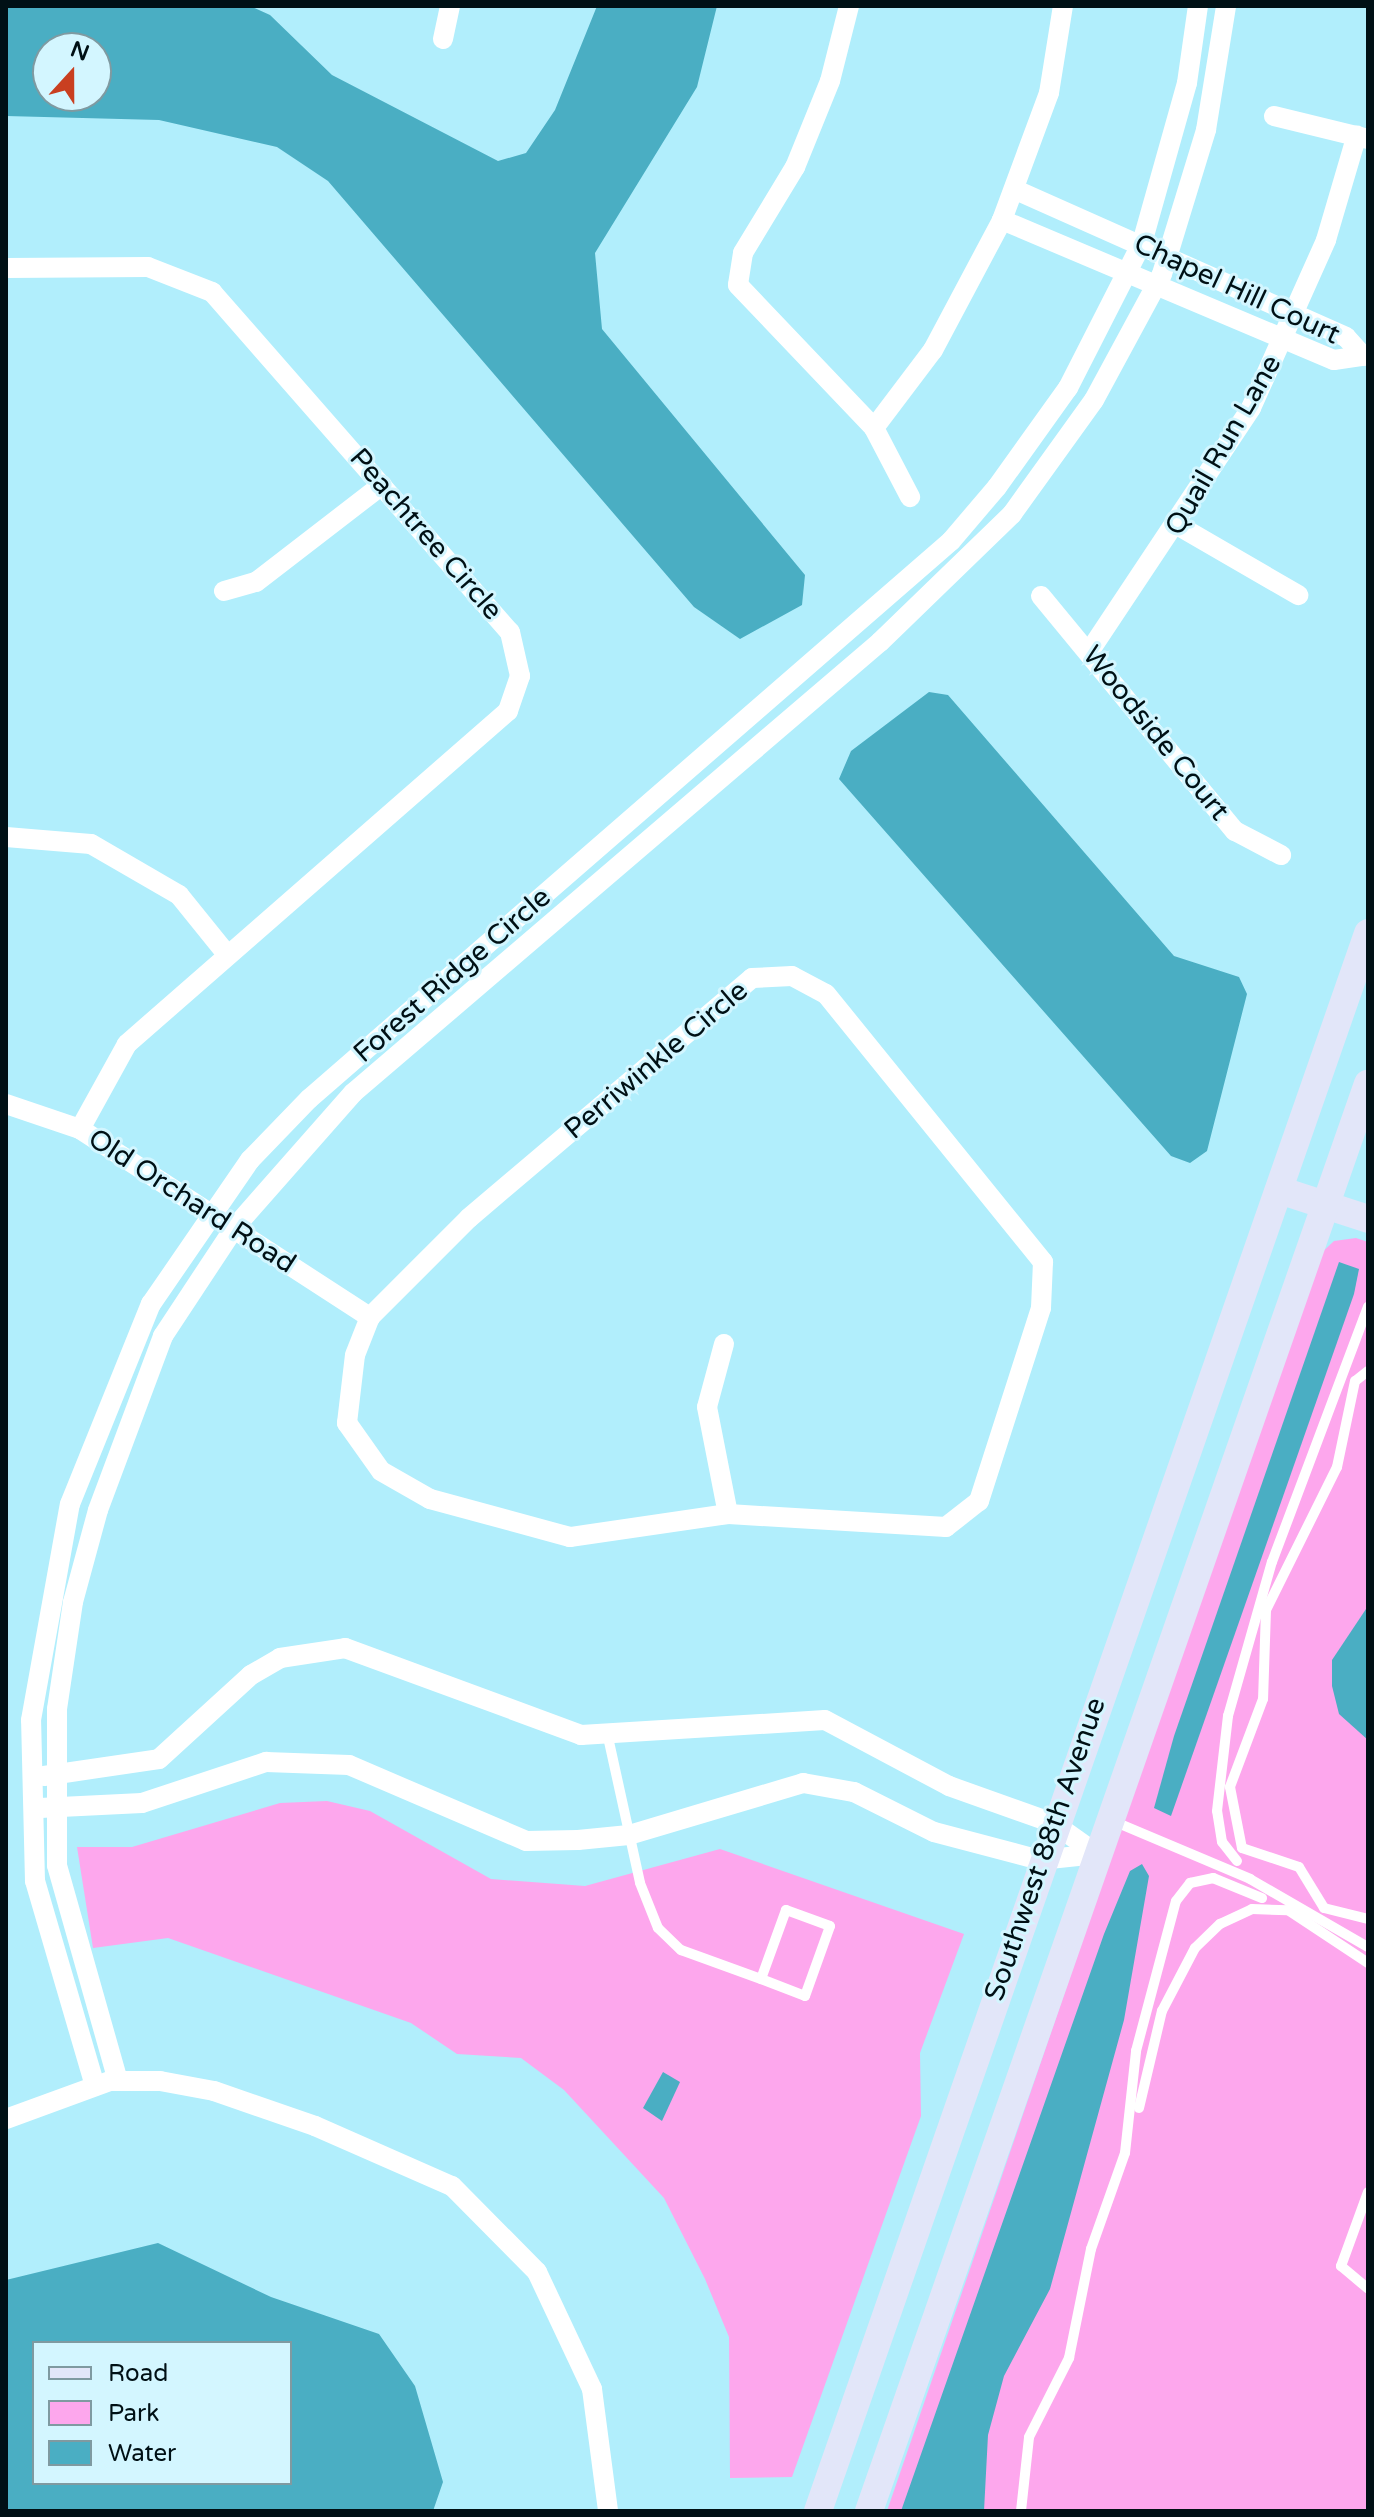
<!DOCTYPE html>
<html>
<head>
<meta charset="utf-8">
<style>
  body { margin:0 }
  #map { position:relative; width:1374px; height:2517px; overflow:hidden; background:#b1eefc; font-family:"Varela Round",sans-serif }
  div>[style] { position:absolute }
  .green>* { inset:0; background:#fda7ed }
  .water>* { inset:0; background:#4aaec3 }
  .lane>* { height:10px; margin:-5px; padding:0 5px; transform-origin:5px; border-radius:5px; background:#fff }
  .street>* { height:20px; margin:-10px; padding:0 10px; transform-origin:10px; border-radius:10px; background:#fff }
  .secondary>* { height:28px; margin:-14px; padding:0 14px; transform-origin:14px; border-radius:14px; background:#e2e6f9 }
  span { translate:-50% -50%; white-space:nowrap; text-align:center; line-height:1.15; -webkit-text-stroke:6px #d3f6ff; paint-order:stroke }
  .street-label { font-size:28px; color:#001015 }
  .frame { position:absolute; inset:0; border:8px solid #001015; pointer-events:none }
  .legend { position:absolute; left:32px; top:2341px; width:260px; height:144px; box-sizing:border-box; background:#d3f6ff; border:2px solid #7f9aa1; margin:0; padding:10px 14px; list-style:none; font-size:24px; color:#001015 }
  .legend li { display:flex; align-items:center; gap:16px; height:40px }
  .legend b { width:40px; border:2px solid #7f9aa1 }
  .north { position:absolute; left:32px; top:32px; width:80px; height:80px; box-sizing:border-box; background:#d3f6ff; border:2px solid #7f9aa1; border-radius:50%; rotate:21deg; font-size:22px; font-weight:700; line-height:32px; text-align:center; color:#001015 }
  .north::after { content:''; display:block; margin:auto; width:28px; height:36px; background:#c93f20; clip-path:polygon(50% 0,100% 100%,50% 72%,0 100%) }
</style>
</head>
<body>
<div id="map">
  <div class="green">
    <i style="clip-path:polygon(1356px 1238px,1368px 1242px,1368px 2511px,887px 2511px,1317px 1257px,1334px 1241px)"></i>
    <i style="clip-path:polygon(327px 1801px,370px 1811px,491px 1879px,585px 1886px,720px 1849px,964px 1934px,920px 2053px,921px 2116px,792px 2477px,730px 2478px,729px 2337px,705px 2279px,664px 2198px,564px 2090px,521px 2058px,457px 2054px,411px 2023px,168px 1938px,93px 1948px,77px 1847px,132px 1847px,280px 1803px)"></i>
  </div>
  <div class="water">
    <i style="clip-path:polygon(evenodd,6px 6px,250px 6px,270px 15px,332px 75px,498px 161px,526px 153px,555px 110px,597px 6px,717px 6px,697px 87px,595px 253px,602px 329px,805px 575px,802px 605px,740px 639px,694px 607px,328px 181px,277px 147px,159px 120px,6px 116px,6px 6px,96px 48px,96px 96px,48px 96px,48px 48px,96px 48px)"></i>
    <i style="clip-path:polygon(929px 692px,948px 695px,1174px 956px,1239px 977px,1247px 994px,1207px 1151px,1190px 1163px,1171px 1156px,839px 779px,851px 751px)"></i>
    <i style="clip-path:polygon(1339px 1262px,1359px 1269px,1354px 1294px,1171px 1816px,1154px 1808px,1174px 1736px)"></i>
    <i style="clip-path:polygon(1368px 1606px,1368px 1740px,1339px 1714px,1332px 1686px,1332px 1660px)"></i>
    <i style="clip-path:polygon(1142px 1864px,1149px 1876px,1124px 2020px,1050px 2289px,1004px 2376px,988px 2435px,984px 2511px,901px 2511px,1104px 1934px,1130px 1871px)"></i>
    <i style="clip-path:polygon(663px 2072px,680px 2082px,662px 2121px,643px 2108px)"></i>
    <i style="clip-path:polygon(evenodd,158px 2243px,271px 2297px,379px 2334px,415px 2386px,443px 2482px,433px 2511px,6px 2511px,6px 2280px,158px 2243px,290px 2343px,290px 2483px,34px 2483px,34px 2343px,290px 2343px)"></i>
  </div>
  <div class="lane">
    <i style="left:1368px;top:1371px;width:16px;rotate:142deg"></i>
    <i style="left:1355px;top:1381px;width:88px;rotate:101.8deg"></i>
    <i style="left:1337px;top:1467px;width:160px;rotate:116.4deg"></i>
    <i style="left:1266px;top:1610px;width:89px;rotate:91.9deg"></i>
    <i style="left:1263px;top:1699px;width:94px;rotate:110.6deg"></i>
    <i style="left:1230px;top:1787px;width:62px;rotate:78.9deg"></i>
    <i style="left:1242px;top:1848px;width:60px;rotate:18.4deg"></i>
    <i style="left:1299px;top:1867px;width:48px;rotate:58.6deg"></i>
    <i style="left:1324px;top:1908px;width:45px;rotate:14deg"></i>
    <i style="left:608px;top:1737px;width:149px;rotate:77.6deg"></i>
    <i style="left:640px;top:1883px;width:48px;rotate:68.2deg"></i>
    <i style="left:658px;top:1928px;width:32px;rotate:44deg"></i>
    <i style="left:681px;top:1950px;width:85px;rotate:19.9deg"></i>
    <i style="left:761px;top:1979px;width:47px;rotate:21.1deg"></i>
    <i style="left:805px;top:1996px;width:74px;rotate:-70.3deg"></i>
    <i style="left:830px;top:1926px;width:47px;rotate:-160deg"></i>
    <i style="left:786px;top:1910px;width:73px;rotate:109.9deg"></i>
    <i style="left:1113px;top:1821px;width:149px;rotate:22.9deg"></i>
    <i style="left:1250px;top:1879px;width:136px;rotate:30deg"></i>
    <i style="left:1237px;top:1861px;width:24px;rotate:-128deg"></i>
    <i style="left:1222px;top:1842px;width:31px;rotate:-99deg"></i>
    <i style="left:1217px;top:1811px;width:96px;rotate:-83.4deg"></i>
    <i style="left:1228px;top:1716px;width:160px;rotate:-74.1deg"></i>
    <i style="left:1272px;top:1562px;width:273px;rotate:-69.4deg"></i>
    <i style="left:1139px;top:2108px;width:100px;rotate:-76.7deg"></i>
    <i style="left:1162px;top:2011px;width:71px;rotate:-62.4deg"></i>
    <i style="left:1195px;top:1948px;width:35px;rotate:-44deg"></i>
    <i style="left:1220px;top:1924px;width:35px;rotate:-25deg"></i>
    <i style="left:1252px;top:1909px;width:36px;rotate:2deg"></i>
    <i style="left:1288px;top:1910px;width:96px;rotate:33.5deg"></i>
    <i style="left:1368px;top:2192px;width:79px;rotate:110deg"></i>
    <i style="left:1341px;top:2266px;width:35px;rotate:40deg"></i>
    <i style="left:1021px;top:2511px;width:74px;rotate:-83.8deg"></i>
    <i style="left:1029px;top:2437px;width:89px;rotate:-63.1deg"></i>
    <i style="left:1069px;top:2358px;width:111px;rotate:-78.6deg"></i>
    <i style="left:1091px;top:2249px;width:102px;rotate:-70.5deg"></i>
    <i style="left:1125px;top:2153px;width:103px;rotate:-83.8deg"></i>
    <i style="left:1136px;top:2051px;width:155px;rotate:-75.1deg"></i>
    <i style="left:1176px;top:1901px;width:23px;rotate:-52deg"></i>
    <i style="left:1190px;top:1883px;width:24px;rotate:-12deg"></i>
    <i style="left:1213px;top:1878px;width:53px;rotate:22.2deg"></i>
  </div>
  <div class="street">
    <i style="left:849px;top:6px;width:77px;rotate:104.2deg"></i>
    <i style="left:830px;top:81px;width:93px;rotate:112.1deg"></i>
    <i style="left:795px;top:167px;width:100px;rotate:121.2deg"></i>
    <i style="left:743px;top:253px;width:32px;rotate:99deg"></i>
    <i style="left:738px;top:285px;width:197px;rotate:46.4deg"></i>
    <i style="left:874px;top:428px;width:78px;rotate:62.4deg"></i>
    <i style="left:443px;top:39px;width:34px;rotate:-78deg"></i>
    <i style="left:1274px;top:116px;width:97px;rotate:13.7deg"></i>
    <i style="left:1002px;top:220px;width:360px;rotate:22.9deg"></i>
    <i style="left:1334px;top:360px;width:29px;rotate:-8deg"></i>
    <i style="left:1363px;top:356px;width:25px;rotate:-132deg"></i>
    <i style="left:1346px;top:337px;width:363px;rotate:-156deg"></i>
    <i style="left:6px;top:268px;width:142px;rotate:-0.4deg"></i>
    <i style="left:148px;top:267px;width:69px;rotate:21.3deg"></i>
    <i style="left:212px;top:292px;width:452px;rotate:48.8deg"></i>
    <i style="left:510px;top:632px;width:45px;rotate:77.2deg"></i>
    <i style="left:520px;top:676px;width:37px;rotate:109deg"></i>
    <i style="left:508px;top:711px;width:506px;rotate:138.85deg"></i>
    <i style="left:127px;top:1044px;width:97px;rotate:118.9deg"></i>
    <i style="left:874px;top:428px;width:98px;rotate:-52.9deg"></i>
    <i style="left:933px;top:350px;width:147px;rotate:-62deg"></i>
    <i style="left:1002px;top:220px;width:135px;rotate:-69.7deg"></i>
    <i style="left:1049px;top:93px;width:88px;rotate:-80.9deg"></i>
    <i style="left:1179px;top:526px;width:138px;rotate:30.1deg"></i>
    <i style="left:224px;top:591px;width:33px;rotate:-16deg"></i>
    <i style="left:256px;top:582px;width:159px;rotate:-37.6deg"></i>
    <i style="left:1041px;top:596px;width:305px;rotate:50.5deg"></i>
    <i style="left:1235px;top:831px;width:52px;rotate:27.6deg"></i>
    <i style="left:1091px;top:649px;width:289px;rotate:-56.4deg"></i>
    <i style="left:1251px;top:408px;width:184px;rotate:-65.9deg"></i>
    <i style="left:1326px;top:240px;width:109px;rotate:-73.6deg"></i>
    <i style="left:6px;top:837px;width:85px;rotate:4.7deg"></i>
    <i style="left:91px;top:844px;width:102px;rotate:30.1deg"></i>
    <i style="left:179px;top:895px;width:73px;rotate:51.1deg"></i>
    <i style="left:792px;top:976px;width:38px;rotate:28deg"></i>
    <i style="left:826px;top:994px;width:345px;rotate:51deg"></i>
    <i style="left:1043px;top:1262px;width:46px;rotate:92.5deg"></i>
    <i style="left:1041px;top:1308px;width:203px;rotate:107.8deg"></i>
    <i style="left:979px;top:1501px;width:42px;rotate:141.8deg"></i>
    <i style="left:946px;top:1527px;width:218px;rotate:-176.6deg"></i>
    <i style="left:728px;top:1514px;width:160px;rotate:171.7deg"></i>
    <i style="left:570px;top:1537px;width:145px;rotate:-164.8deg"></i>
    <i style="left:430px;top:1499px;width:56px;rotate:-150.3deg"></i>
    <i style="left:381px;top:1471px;width:59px;rotate:-125.3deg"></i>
    <i style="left:347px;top:1423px;width:68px;rotate:-83.3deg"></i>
    <i style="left:355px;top:1355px;width:41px;rotate:-68.5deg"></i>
    <i style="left:370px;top:1317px;width:140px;rotate:-45deg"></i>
    <i style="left:469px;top:1218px;width:371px;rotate:-40.3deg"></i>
    <i style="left:752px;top:978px;width:40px;rotate:-2.9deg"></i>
    <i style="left:6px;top:1104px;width:78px;rotate:18.7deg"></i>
    <i style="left:80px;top:1129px;width:346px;rotate:33deg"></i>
    <i style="left:724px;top:1344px;width:65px;rotate:105.1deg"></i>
    <i style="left:707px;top:1407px;width:109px;rotate:78.9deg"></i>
    <i style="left:44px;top:1776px;width:116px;rotate:-8.4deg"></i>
    <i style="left:159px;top:1759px;width:125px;rotate:-42.4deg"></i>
    <i style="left:251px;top:1675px;width:34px;rotate:-30deg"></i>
    <i style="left:280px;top:1658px;width:66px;rotate:-8.7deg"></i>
    <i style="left:345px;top:1648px;width:252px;rotate:20.2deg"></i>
    <i style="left:581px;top:1735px;width:244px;rotate:-3.5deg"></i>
    <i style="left:825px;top:1720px;width:140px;rotate:28deg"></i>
    <i style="left:949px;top:1786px;width:110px;rotate:19.6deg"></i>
    <i style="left:1053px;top:1823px;width:54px;rotate:35.2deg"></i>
    <i style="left:40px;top:1808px;width:102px;rotate:-2.8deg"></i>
    <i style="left:142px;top:1803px;width:131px;rotate:-18.3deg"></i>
    <i style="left:266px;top:1762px;width:83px;rotate:2.1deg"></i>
    <i style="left:349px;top:1765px;width:193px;rotate:23.2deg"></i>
    <i style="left:526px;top:1841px;width:52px;rotate:-1.1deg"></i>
    <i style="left:578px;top:1840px;width:51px;rotate:-5.6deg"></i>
    <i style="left:629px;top:1835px;width:182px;rotate:-16.6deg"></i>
    <i style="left:803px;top:1783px;width:52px;rotate:10deg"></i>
    <i style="left:854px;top:1792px;width:89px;rotate:26.6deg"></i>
    <i style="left:934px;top:1832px;width:110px;rotate:14.8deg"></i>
    <i style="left:1040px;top:1860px;width:57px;rotate:-6deg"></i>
    <i style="left:118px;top:2081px;width:224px;rotate:-105.8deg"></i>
    <i style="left:57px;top:1865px;width:156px;rotate:-90deg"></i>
    <i style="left:57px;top:1709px;width:108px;rotate:-81.5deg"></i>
    <i style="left:73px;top:1602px;width:95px;rotate:-74.8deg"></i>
    <i style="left:98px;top:1510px;width:186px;rotate:-69.5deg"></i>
    <i style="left:163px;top:1336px;width:131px;rotate:-56.6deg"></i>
    <i style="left:235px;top:1227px;width:179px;rotate:-48.6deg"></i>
    <i style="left:353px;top:1093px;width:694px;rotate:-40.56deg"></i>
    <i style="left:880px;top:642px;width:184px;rotate:-44.1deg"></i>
    <i style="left:1012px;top:514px;width:140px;rotate:-54.3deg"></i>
    <i style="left:1094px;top:400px;width:143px;rotate:-61.6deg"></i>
    <i style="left:1162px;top:274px;width:151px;rotate:-73deg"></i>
    <i style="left:1206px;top:130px;width:126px;rotate:-80.8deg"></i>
    <i style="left:95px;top:2086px;width:214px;rotate:-106.3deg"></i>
    <i style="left:35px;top:1881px;width:161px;rotate:-91.4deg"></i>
    <i style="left:31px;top:1720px;width:219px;rotate:-79.8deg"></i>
    <i style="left:70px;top:1504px;width:216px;rotate:-68deg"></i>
    <i style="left:151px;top:1304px;width:175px;rotate:-55.5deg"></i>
    <i style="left:250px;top:1160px;width:85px;rotate:-46deg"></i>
    <i style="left:309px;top:1099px;width:851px;rotate:-41deg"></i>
    <i style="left:951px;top:541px;width:71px;rotate:-49.6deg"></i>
    <i style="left:997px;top:487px;width:122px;rotate:-54.4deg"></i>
    <i style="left:1068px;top:388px;width:163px;rotate:-63deg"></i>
    <i style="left:1142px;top:243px;width:166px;rotate:-74.3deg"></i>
    <i style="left:1187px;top:83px;width:78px;rotate:-81.9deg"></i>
    <i style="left:6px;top:2119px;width:111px;rotate:-20.1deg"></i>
    <i style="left:110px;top:2081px;width:50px"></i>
    <i style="left:160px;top:2081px;width:55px;rotate:10.5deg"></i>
    <i style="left:214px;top:2091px;width:107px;rotate:19.1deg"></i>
    <i style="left:315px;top:2126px;width:150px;rotate:23.7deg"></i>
    <i style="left:452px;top:2186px;width:121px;rotate:45.3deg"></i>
    <i style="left:537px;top:2272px;width:129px;rotate:64.8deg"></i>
    <i style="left:592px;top:2389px;width:123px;rotate:82.5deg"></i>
  </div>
  <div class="secondary">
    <i style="left:1279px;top:1190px;width:94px;rotate:18deg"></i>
    <i style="left:818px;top:2511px;width:1671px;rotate:-70.78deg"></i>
    <i style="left:869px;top:2511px;width:1512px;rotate:-70.73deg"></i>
  </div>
  <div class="street-label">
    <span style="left:1237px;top:289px;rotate:25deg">Chapel Hill Court</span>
    <span style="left:1223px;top:445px;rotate:-60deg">Quail Run Lane</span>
    <span style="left:426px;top:534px;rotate:49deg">Peachtree Circle</span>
    <span style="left:1156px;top:733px;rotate:51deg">Woodside Court</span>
    <span style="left:452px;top:975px;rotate:-41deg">Forest Ridge Circle</span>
    <span style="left:656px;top:1060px;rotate:-40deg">Perriwinkle Circle</span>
    <span style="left:192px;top:1201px;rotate:33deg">Old Orchard Road</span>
    <span style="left:1045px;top:1849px;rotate:-71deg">Southwest 88th Avenue</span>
  </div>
  <div class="frame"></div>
  <ul class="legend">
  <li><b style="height:10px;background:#e2e6f9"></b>Road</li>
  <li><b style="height:22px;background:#fda7ed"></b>Park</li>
  <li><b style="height:22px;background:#4aaec3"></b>Water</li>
  </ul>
  <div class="north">N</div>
</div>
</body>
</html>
